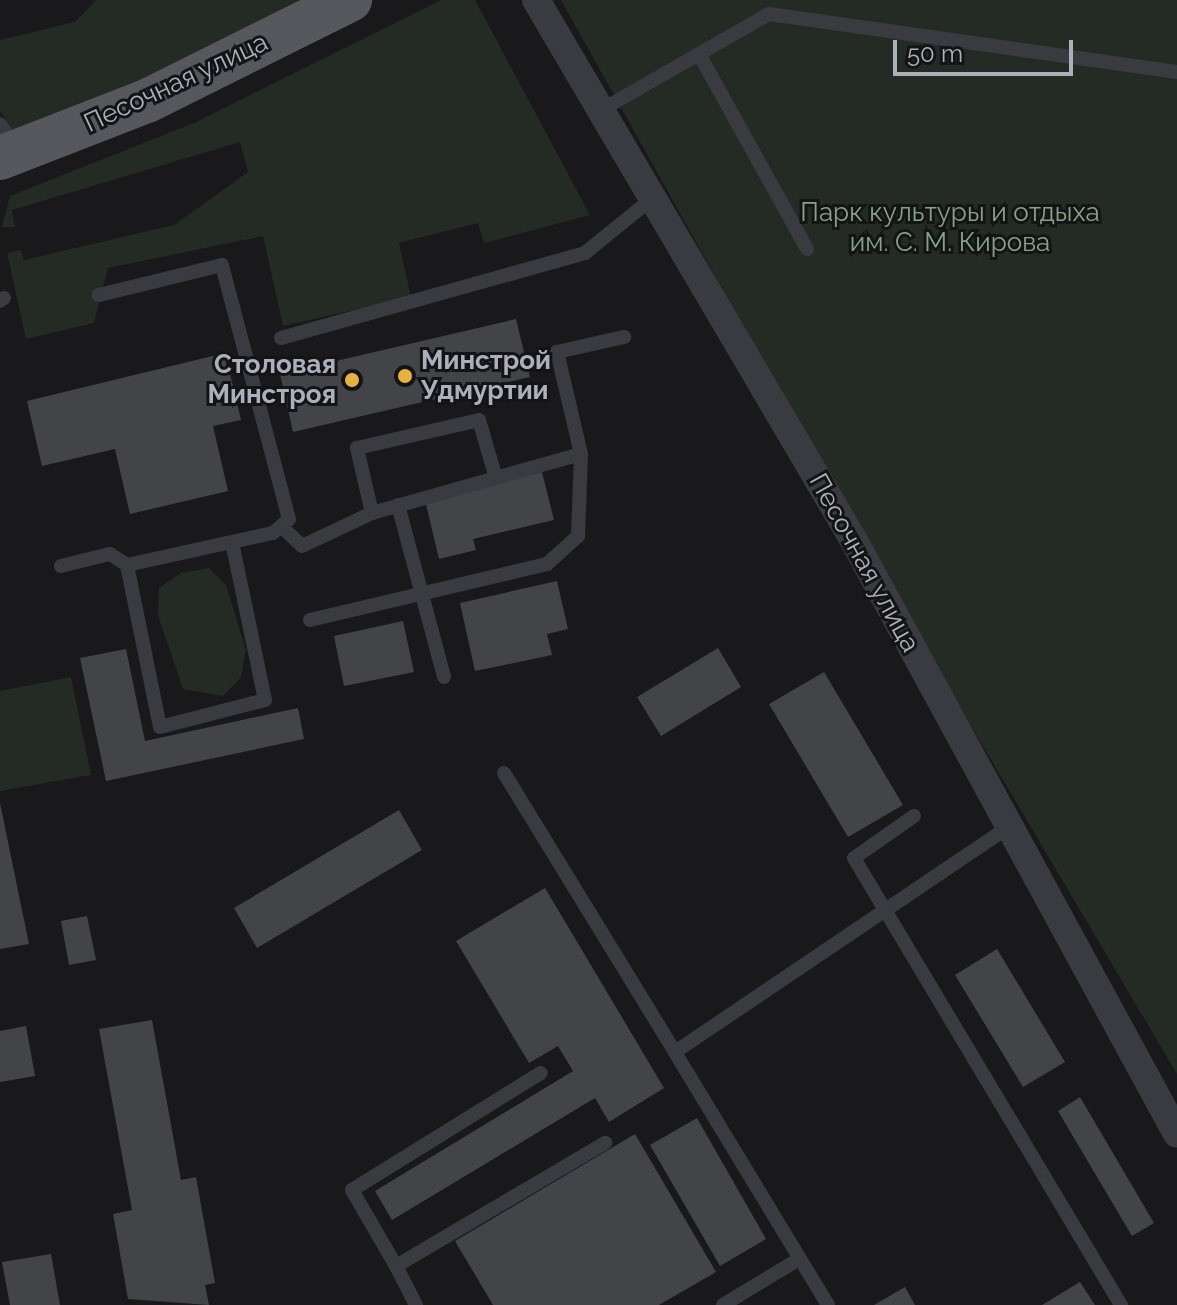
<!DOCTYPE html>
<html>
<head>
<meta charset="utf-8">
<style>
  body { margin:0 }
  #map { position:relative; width:1177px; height:1305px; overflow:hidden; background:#19191b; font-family:Raleway,sans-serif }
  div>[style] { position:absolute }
  .green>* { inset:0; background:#232b24 }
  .building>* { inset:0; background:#434448 }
  .service>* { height:14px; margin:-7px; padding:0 7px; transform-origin:7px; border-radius:7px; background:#3a3b40 }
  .minor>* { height:28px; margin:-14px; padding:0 14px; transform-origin:14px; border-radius:14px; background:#3a3b40 }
  .primary>* { height:44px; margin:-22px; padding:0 22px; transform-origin:22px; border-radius:22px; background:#56585e }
  .dots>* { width:22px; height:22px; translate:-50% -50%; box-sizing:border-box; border:4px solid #141416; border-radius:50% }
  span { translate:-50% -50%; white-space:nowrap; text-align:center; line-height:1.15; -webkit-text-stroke:6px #141416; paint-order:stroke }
  .street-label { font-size:26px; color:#acb0ba }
  .park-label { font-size:26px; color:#84a387 }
  .poi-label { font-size:26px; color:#acb0ba; font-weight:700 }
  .left { translate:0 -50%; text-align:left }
  .right { translate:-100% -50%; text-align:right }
  .scale { position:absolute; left:893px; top:40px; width:180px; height:36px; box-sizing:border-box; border:4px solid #acb0ba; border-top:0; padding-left:10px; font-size:24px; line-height:28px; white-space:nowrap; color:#acb0ba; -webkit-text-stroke:6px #141416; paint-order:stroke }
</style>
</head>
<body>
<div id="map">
  <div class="green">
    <i style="clip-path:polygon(96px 0,321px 0,21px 142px,0 111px,0 40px,75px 22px)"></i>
    <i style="clip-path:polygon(441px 0,475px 0,590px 215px,484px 243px,478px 223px,399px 243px,411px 297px,283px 326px,263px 236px,108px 268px,94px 323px,26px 339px,7px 253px,21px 250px,24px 260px,174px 225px,248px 172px,240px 142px,12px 210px,15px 227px,2px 227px,10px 196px,196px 122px)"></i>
    <i style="clip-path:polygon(561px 0,1177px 0,1177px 1074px,884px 579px)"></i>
    <i style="clip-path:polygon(209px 568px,226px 585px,246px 650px,241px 677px,223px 696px,183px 689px,158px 615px,159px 588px,181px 573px)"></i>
    <i style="clip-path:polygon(71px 677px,91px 775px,0 791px,0 691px)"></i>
  </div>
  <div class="building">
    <i style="clip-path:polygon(516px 319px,530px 377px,293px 432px,280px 374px)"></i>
    <i style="clip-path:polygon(225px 353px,241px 420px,213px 426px,228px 491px,130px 514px,115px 449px,42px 466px,27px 401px)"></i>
    <i style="clip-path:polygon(542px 472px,554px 520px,473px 539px,476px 550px,439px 559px,425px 500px)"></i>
    <i style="clip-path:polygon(557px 581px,568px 629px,547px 634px,552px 655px,475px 671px,460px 603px)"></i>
    <i style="clip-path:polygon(403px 621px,414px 672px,344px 686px,334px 636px)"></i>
    <i style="clip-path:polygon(718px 648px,741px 687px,661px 736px,637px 697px)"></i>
    <i style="clip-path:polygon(126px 649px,145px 741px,298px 708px,304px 739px,106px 781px,80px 658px)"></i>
    <i style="clip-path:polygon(824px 672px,903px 805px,848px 837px,769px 704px)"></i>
    <i style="clip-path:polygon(0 803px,29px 944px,0 949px)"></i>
    <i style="clip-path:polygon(399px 810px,422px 850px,257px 948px,234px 908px)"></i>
    <i style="clip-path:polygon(545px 888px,664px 1088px,609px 1122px,595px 1098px,392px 1220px,375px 1191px,573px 1071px,558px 1046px,529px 1063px,456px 941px)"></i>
    <i style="clip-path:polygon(87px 916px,96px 960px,69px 965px,61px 921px)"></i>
    <i style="clip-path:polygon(997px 949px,1065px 1062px,1023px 1087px,955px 975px)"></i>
    <i style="clip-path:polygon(152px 1020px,181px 1180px,196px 1177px,215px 1283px,205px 1285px,209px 1305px,128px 1299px,113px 1214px,132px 1210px,99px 1029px)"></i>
    <i style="clip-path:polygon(26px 1026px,35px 1076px,0 1082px,0 1031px)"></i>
    <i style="clip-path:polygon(1080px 1097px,1154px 1223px,1132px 1236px,1058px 1111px)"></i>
    <i style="clip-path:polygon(697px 1118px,766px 1239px,720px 1266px,650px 1145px)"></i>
    <i style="clip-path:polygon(635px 1134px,716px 1272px,659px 1305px,493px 1305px,455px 1241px)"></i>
    <i style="clip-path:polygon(51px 1254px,60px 1305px,10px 1305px,2px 1262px)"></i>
    <i style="clip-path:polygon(1080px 1282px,1095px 1305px,1042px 1305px)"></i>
    <i style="clip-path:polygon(905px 1287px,915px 1305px,874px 1305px)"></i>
  </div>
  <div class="service">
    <i style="left:699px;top:54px;width:223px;rotate:61deg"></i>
    <i style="left:603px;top:109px;width:191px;rotate:-29.8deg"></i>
    <i style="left:769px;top:14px;width:412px;rotate:8.1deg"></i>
    <i style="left:0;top:124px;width:25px;rotate:56deg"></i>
    <i style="left:0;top:301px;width:5px;rotate:-37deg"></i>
    <i style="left:281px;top:338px;width:316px;rotate:-15.6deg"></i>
    <i style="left:585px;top:253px;width:89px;rotate:-39.1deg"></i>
    <i style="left:398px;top:505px;width:178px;rotate:75deg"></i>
    <i style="left:372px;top:513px;width:67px;rotate:-103deg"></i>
    <i style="left:357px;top:448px;width:125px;rotate:-12.9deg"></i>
    <i style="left:479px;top:420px;width:60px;rotate:73.7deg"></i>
    <i style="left:285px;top:530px;width:23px;rotate:43deg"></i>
    <i style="left:302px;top:546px;width:77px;rotate:-25.2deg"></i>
    <i style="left:372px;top:513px;width:217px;rotate:-15.8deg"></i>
    <i style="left:581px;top:454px;width:105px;rotate:-103.2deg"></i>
    <i style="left:557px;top:352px;width:69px;rotate:-12.6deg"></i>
    <i style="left:127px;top:565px;width:165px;rotate:78.5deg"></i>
    <i style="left:160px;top:727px;width:108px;rotate:-14.4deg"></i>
    <i style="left:265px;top:700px;width:161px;rotate:-101.8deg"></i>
    <i style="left:61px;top:566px;width:50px;rotate:-13.8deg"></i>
    <i style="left:110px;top:554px;width:20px;rotate:33deg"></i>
    <i style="left:127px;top:565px;width:149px;rotate:-12.4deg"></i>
    <i style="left:273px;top:533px;width:21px;rotate:-41deg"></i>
    <i style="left:289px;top:519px;width:263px;rotate:-104.8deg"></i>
    <i style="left:222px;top:265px;width:127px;rotate:166.3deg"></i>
    <i style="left:310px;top:620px;width:244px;rotate:-13.3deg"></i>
    <i style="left:547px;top:564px;width:42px;rotate:-42.1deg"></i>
    <i style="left:578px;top:536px;width:82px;rotate:-87.9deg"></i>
    <i style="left:504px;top:773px;width:327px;rotate:58.5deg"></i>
    <i style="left:914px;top:816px;width:73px;rotate:145deg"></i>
    <i style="left:854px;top:858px;width:521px;rotate:59.15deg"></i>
    <i style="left:396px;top:1266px;width:88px;rotate:-120.1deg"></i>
    <i style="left:352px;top:1190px;width:222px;rotate:-31.8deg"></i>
    <i style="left:416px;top:1305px;width:44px;rotate:-117.1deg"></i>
    <i style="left:396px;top:1266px;width:243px;rotate:-30.5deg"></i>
    <i style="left:723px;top:1305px;width:89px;rotate:-31.2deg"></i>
    <i style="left:828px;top:1305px;width:296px;rotate:-121.2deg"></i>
    <i style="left:675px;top:1052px;width:403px;rotate:-34deg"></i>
  </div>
  <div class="minor">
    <i style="left:536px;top:0;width:625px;rotate:59.54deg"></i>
    <i style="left:853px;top:539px;width:677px;rotate:61.43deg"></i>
  </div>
  <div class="primary">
    <i style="left:0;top:158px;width:158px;rotate:-21.2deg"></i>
    <i style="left:147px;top:101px;width:227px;rotate:-26.5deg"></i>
  </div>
  <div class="dots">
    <i style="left:405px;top:376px;background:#e7b244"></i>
    <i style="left:352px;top:380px;background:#e7b244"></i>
  </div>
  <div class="street-label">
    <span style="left:176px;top:83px;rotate:-25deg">Песочная улица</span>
    <span style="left:864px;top:563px;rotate:61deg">Песочная улица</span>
  </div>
  <div class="park-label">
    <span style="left:950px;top:228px">Парк культуры и отдыха<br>им. С. М. Кирова</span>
  </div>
  <div class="poi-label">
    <span class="left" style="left:421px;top:376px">Минстрой<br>Удмуртии</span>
    <span class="right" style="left:336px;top:380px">Столовая<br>Минстроя</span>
  </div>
  <div class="scale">50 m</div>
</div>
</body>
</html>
